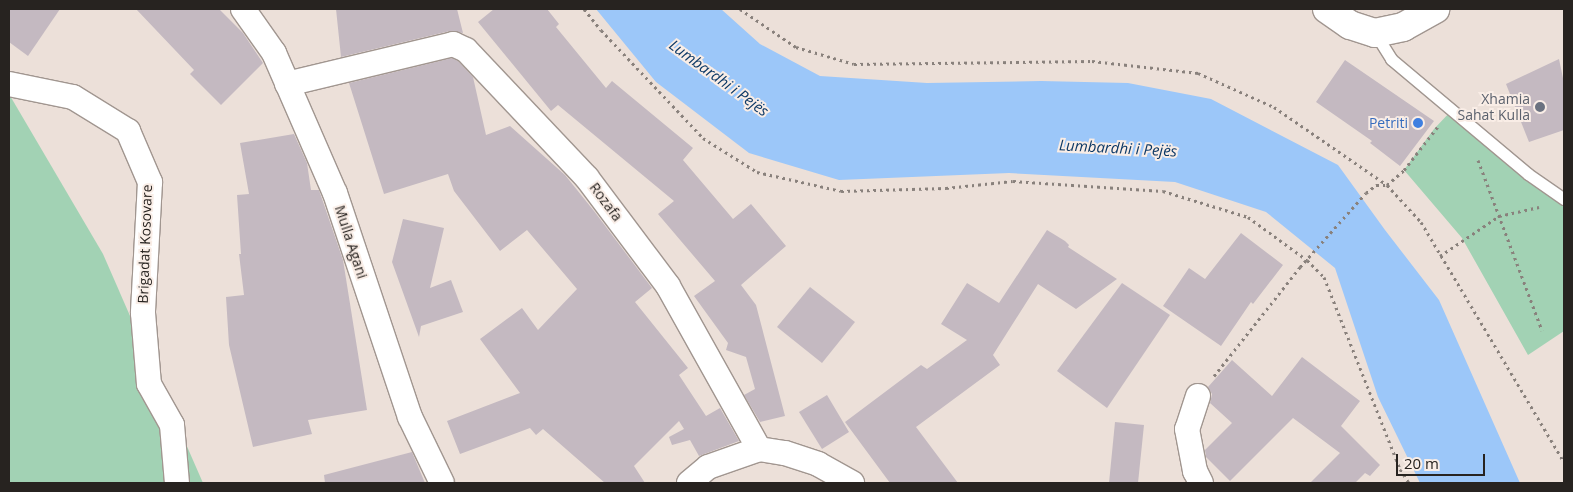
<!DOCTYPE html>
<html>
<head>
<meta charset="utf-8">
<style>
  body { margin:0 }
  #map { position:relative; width:1573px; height:492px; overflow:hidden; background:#ece0d9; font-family:"Open Sans",sans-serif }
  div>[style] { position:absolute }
  .green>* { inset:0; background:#a2d2b4 }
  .water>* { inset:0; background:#9cc7f9 }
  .building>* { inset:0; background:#c4b9c1 }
  .path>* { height:3px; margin-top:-1.5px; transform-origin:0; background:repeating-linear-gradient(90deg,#89817c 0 2.5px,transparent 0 6.5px) }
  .roads { filter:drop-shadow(1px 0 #a19690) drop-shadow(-1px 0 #a19690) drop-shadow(0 1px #a19690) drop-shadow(0 -1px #a19690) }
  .service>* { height:11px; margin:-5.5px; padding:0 5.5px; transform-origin:5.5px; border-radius:5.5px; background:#fff }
  .minor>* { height:24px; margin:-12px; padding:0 12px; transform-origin:12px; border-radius:12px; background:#fff }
  .tertiary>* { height:28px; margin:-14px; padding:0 14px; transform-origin:14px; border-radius:14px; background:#fff }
  .dots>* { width:14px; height:14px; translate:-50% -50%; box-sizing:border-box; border:2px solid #f9ede6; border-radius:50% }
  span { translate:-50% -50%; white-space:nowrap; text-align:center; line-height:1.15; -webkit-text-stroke:4px #f9ede6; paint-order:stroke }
  .worship-label { font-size:14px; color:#5b616d }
  .right { translate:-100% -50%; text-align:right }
  .shop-label { font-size:14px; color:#366cbe }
  .street-label { font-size:14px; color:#272320 }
  .water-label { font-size:15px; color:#0d3966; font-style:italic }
  .frame { position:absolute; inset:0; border:10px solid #272320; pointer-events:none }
  .scale { position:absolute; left:1396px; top:454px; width:89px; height:22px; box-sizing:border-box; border:2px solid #272320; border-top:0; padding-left:6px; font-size:15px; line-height:18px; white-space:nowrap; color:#272320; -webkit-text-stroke:4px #f9ede6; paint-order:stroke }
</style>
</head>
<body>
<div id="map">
  <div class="green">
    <i style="clip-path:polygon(9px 94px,103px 254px,203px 483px,9px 483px)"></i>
    <i style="clip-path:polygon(1452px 110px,1564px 199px,1564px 331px,1528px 355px,1462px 238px,1404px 170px,1434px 129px)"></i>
  </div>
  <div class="water">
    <i style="clip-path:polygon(596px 9px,721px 9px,760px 44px,820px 76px,927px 83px,1041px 81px,1128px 83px,1211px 99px,1338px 165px,1385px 230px,1439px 300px,1520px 483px,1420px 483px,1378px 397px,1335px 268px,1266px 212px,1175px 182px,1009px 173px,839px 180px,749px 153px,656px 82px)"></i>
  </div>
  <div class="building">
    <i style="clip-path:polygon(9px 9px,60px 9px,28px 56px,9px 42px)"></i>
    <i style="clip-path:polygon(136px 9px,219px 9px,243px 33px,263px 63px,221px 105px,190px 74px,194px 70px)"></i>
    <i style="clip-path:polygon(336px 9px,457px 9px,463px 33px,450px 31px,341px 57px)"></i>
    <i style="clip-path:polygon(494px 9px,547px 9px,559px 24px,556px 27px,606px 88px,612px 81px,693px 148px,683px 160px,733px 219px,751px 204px,786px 246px,741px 285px,756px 305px,785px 416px,760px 422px,744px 395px,755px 389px,746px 357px,726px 350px,728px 343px,694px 296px,715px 281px,658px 214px,674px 201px,558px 105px,551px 111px,478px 22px)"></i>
    <i style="clip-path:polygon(452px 58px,458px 61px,473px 77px,486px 135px,510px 126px,565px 175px,594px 211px,652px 288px,635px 302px,688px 368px,679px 375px,706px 416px,720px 408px,739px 441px,699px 456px,690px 440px,672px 445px,669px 437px,684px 429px,679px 421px,634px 466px,645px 483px,605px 483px,543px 429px,536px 435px,530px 428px,460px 454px,447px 421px,520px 393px,480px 339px,522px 308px,538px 330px,577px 289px,527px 230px,500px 251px,454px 191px,448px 174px,384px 194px,349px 83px)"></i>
    <i style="clip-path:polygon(1559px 59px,1564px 83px,1564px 130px,1529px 142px,1506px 84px)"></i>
    <i style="clip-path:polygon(1345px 60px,1434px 121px,1400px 166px,1370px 143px,1372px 141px,1316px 102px)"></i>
    <i style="clip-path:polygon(294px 134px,307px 163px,311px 190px,319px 190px,343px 260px,367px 410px,308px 420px,312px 434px,253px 447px,229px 345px,226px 297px,244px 295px,239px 254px,241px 254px,237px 195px,249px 194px,240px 143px)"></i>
    <i style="clip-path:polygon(403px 219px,444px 228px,430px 288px,451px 280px,463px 312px,421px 326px,419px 337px,392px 262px)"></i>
    <i style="clip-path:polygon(1047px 230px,1065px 241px,1069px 245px,1068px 247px,1117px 279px,1076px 309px,1038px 284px,993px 355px,1000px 365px,916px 427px,958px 483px,890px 483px,845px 422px,921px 365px,927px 369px,967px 340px,941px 324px,967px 283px,999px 303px)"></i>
    <i style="clip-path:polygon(1241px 233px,1283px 265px,1253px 304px,1251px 302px,1221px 346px,1163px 306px,1189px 268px,1205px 279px)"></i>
    <i style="clip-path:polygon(1122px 283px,1170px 315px,1107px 408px,1057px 371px)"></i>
    <i style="clip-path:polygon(810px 287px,855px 322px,822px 363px,777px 327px)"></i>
    <i style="clip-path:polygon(1302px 357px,1360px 401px,1341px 426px,1380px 465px,1370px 476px,1365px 473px,1355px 483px,1310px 483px,1340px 453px,1293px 418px,1230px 481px,1206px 457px,1205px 450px,1232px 423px,1210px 403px,1212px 394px,1208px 387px,1232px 360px,1272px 396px)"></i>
    <i style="clip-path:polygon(827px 395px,849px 432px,822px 449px,799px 412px)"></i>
    <i style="clip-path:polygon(1115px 422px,1144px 425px,1138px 483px,1109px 483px)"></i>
    <i style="clip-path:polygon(412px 452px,425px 483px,325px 483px,324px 475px)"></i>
  </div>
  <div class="path">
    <i style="left:584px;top:9px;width:27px;rotate:51deg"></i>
    <i style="left:601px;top:30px;width:149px;rotate:46.6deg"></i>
    <i style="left:703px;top:138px;width:64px;rotate:32.2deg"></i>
    <i style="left:757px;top:172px;width:86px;rotate:12.7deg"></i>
    <i style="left:841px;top:191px;width:105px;rotate:-1.6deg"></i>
    <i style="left:946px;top:188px;width:67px;rotate:-6deg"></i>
    <i style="left:1013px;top:181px;width:150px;rotate:3.8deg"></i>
    <i style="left:1163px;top:191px;width:89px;rotate:17deg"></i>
    <i style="left:1248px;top:217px;width:73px;rotate:36.1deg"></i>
    <i style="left:1307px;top:260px;width:24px;rotate:45deg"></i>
    <i style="left:1324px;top:277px;width:206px;rotate:68.4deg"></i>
    <i style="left:1400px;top:469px;width:17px;rotate:57deg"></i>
    <i style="left:740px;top:9px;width:68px;rotate:34.2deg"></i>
    <i style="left:796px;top:47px;width:60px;rotate:16.3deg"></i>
    <i style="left:854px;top:64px;width:238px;rotate:-0.7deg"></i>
    <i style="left:1092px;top:61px;width:107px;rotate:6.5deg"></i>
    <i style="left:1198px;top:73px;width:83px;rotate:24.1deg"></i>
    <i style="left:1274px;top:107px;width:137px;rotate:34.6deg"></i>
    <i style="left:1387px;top:185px;width:50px;rotate:47.4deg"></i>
    <i style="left:1421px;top:222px;width:279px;rotate:59.2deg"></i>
    <i style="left:1478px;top:160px;width:182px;rotate:69.4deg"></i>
    <i style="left:1440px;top:256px;width:71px;rotate:-34.1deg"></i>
    <i style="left:1499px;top:216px;width:41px;rotate:-12.7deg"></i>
    <i style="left:1214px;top:376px;width:139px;rotate:-51.7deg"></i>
    <i style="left:1300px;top:267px;width:99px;rotate:-48.3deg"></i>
    <i style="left:1366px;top:193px;width:13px;rotate:-39deg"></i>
    <i style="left:1376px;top:185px;width:11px"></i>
    <i style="left:1387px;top:185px;width:23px;rotate:-41deg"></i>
    <i style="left:1404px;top:170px;width:57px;rotate:-52.1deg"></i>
  </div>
  <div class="roads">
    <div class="service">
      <i style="left:1375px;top:33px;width:31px;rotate:58deg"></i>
      <i style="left:1391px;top:59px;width:179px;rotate:40deg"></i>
      <i style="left:1528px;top:174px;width:44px;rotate:34.8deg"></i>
    </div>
    <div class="minor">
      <i style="left:243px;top:9px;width:54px;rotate:54.8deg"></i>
      <i style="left:274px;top:53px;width:153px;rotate:66.5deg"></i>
      <i style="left:335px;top:193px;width:236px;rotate:71.5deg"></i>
      <i style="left:410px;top:417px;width:73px;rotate:64.1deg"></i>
      <i style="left:9px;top:84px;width:65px;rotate:11.5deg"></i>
      <i style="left:73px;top:97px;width:65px;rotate:31.7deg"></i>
      <i style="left:128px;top:131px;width:56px;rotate:66.7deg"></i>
      <i style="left:150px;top:182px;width:131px;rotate:93.1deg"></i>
      <i style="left:143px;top:313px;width:71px;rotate:85.2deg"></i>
      <i style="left:149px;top:384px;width:47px;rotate:60.7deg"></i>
      <i style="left:172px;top:425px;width:58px;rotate:85.1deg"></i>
      <i style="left:287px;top:84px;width:171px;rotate:-13.5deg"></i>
      <i style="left:453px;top:44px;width:14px;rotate:25deg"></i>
      <i style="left:466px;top:50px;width:176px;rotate:46.6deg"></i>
      <i style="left:587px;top:178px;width:135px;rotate:53.1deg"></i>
      <i style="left:668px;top:286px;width:187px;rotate:60.8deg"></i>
      <i style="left:759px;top:449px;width:26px;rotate:9deg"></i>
      <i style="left:785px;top:453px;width:35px;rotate:18deg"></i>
      <i style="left:818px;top:464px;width:39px;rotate:29deg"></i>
      <i style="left:1198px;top:396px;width:35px;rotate:108deg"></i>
      <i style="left:1187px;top:429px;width:43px;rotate:79.2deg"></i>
      <i style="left:1195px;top:471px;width:13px;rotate:63deg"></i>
      <i style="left:689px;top:483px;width:25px;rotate:-40deg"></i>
      <i style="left:708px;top:467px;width:54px;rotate:-19.4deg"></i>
    </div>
    <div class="tertiary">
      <i style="left:1327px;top:9px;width:28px;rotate:35deg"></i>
      <i style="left:1350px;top:25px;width:26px;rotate:18deg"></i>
      <i style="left:1375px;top:33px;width:29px;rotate:-12deg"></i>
      <i style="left:1403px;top:27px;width:37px;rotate:-29deg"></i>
    </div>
  </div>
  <div class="dots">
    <i style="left:1540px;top:107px;background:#6b7280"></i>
    <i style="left:1418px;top:123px;background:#3f7fe0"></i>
  </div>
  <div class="worship-label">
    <span class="right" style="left:1530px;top:107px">Xhamia<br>Sahat Kulla</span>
  </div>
  <div class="shop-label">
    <span class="right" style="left:1408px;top:123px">Petriti</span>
  </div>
  <div class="street-label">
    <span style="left:606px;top:202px;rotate:53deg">Rozafa</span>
    <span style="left:351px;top:242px;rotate:72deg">Mulla Agani</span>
    <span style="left:145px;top:244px;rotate:-88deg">Brigadat Kosovare</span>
  </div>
  <div class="water-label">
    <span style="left:719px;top:78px;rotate:36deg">Lumbardhi i Pejës</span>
    <span style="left:1118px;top:148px;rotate:3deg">Lumbardhi i Pejës</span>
  </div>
  <div class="frame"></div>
  <div class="scale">20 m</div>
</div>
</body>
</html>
